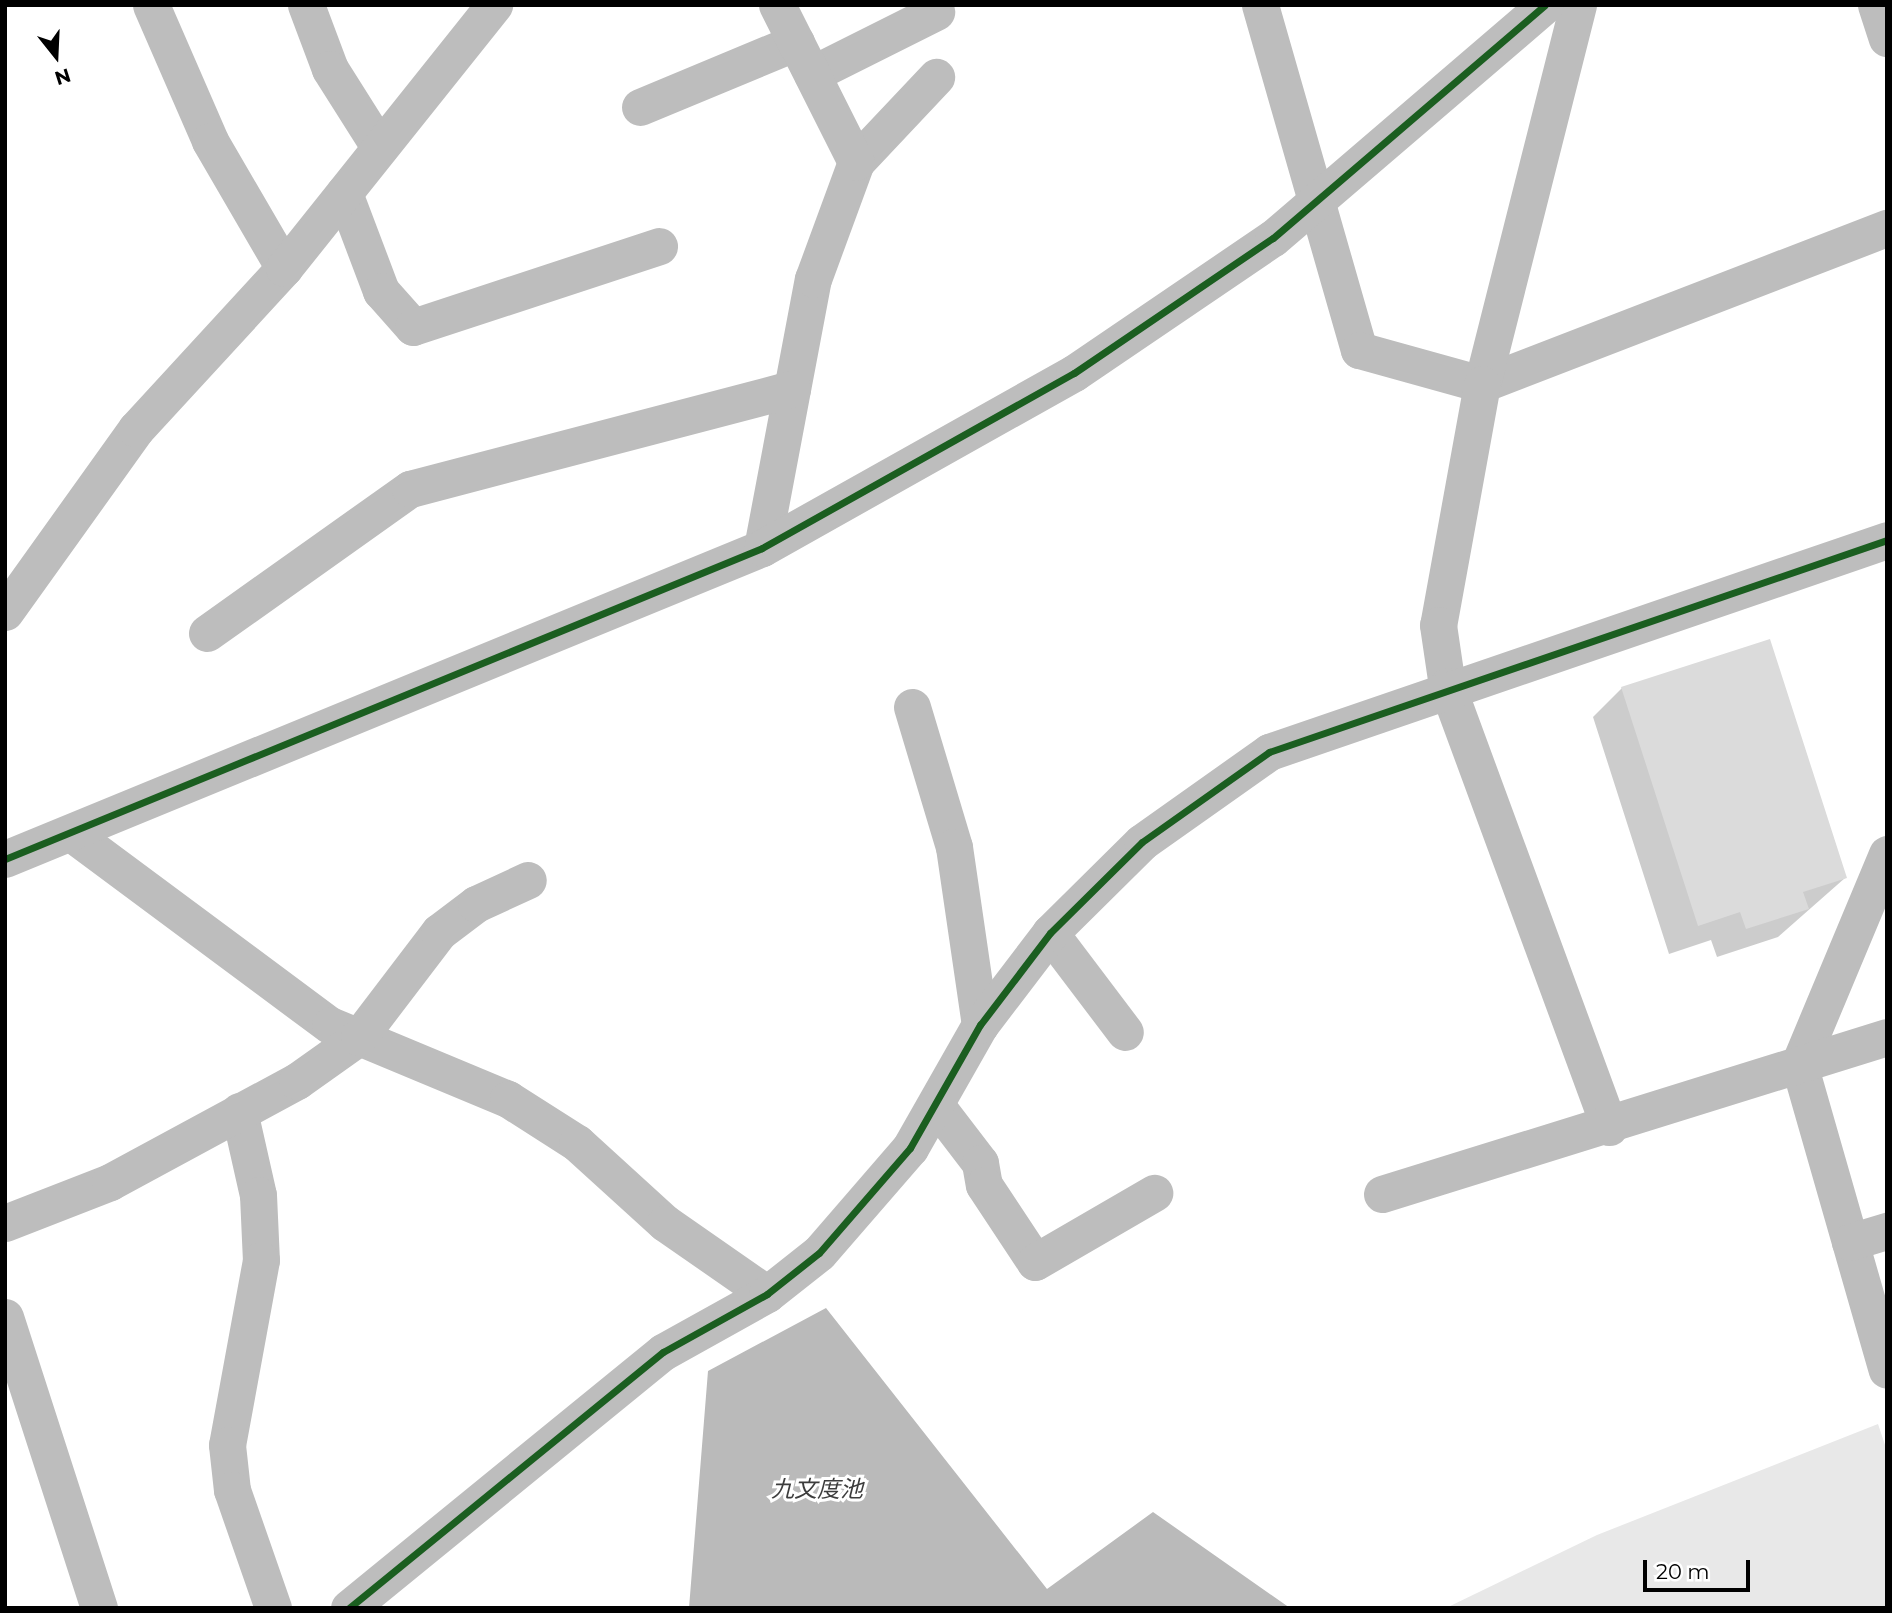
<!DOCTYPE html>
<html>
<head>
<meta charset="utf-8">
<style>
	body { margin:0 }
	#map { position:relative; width:1892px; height:1613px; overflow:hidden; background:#fff; font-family:Montserrat,"Noto Sans JP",sans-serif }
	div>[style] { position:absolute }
	.green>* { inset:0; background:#e8e8e8 }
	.water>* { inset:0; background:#bababa }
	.shadow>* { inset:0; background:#0003 }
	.building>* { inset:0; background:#dbdbdb }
	.minor>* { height:37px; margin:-18.5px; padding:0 18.5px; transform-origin:18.5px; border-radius:18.5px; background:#bdbdbd }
	.cycleway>* { height:7px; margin:-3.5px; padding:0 3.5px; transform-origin:3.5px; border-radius:3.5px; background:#1b5e20 }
	span { translate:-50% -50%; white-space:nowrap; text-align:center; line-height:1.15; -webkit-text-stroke:6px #fff; paint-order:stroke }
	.water-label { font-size:23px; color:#3d3d3d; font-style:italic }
	.frame { position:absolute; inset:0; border:7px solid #000; pointer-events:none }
	.north { position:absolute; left:21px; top:21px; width:70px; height:70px; -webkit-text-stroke:5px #fff; paint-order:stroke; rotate:162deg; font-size:19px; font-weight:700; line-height:28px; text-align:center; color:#000 }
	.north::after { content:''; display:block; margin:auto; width:24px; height:32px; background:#000; clip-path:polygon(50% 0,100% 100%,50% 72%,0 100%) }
	.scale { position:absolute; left:1643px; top:1560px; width:107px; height:32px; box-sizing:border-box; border:4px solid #000; border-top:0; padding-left:9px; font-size:21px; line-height:24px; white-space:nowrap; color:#000; -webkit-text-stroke:5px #fff; paint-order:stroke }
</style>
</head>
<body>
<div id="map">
	<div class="green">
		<i style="clip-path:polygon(1878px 1424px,1887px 1451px,1887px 1608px,1446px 1608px,1597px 1535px)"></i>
	</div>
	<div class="water">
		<i style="clip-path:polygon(826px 1308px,1047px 1589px,1153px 1512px,1290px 1608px,689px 1608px,708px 1371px)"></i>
	</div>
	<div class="shadow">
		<i style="clip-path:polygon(1622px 688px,1845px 878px,1778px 937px,1717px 957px,1711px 940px,1669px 954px,1593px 717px)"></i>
	</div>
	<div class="building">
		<i style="clip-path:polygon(1770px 639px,1847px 878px,1803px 892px,1809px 909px,1746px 929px,1740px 912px,1698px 926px,1621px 687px)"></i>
	</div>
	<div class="minor">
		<i style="left:151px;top:5px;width:148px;rotate:66.5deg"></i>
		<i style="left:210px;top:141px;width:147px;rotate:59.8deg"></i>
		<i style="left:306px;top:5px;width:68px;rotate:69.4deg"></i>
		<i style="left:330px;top:69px;width:93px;rotate:57.7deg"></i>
		<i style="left:1260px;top:5px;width:359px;rotate:74deg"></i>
		<i style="left:1359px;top:350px;width:128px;rotate:15.5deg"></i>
		<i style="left:1482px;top:384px;width:434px;rotate:-21.1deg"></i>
		<i style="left:1578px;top:5px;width:391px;rotate:104.2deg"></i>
		<i style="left:1482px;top:384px;width:245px;rotate:100.3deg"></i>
		<i style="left:1438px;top:625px;width:62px;rotate:81.6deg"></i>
		<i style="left:1447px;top:686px;width:470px;rotate:69.8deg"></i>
		<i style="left:1876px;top:5px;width:35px;rotate:72deg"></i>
		<i style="left:812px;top:74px;width:139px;rotate:-26.6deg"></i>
		<i style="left:640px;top:107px;width:169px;rotate:-22.6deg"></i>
		<i style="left:856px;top:162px;width:117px;rotate:-46.7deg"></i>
		<i style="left:344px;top:193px;width:105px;rotate:69.3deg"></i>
		<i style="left:381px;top:291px;width:48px;rotate:48.4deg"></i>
		<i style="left:413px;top:327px;width:259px;rotate:-18.2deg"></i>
		<i style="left:762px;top:548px;width:274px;rotate:-79.3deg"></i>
		<i style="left:813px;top:279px;width:125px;rotate:-69.8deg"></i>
		<i style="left:856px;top:162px;width:176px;rotate:-116.7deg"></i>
		<i style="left:5px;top:612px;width:225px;rotate:-54.4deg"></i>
		<i style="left:136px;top:429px;width:219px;rotate:-47.4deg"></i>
		<i style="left:284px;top:268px;width:337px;rotate:-51.4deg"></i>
		<i style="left:207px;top:633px;width:249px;rotate:-35.4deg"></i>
		<i style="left:410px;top:489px;width:395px;rotate:-14.7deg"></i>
		<i style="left:912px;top:707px;width:146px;rotate:73.3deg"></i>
		<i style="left:954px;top:847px;width:180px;rotate:81.7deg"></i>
		<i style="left:71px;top:833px;width:322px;rotate:36.6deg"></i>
		<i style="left:330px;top:1025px;width:193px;rotate:22.6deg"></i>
		<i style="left:508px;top:1099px;width:82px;rotate:32.5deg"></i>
		<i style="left:577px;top:1143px;width:119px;rotate:42.3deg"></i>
		<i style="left:665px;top:1223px;width:124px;rotate:34.8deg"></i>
		<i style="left:1887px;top:854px;width:228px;rotate:112.7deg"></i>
		<i style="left:1799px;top:1064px;width:318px;rotate:74deg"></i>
		<i style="left:5px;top:859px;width:818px;rotate:-22.33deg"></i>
		<i style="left:762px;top:548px;width:358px;rotate:-29.3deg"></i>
		<i style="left:1074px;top:373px;width:240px;rotate:-34.2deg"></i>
		<i style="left:1273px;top:238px;width:358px;rotate:-40.6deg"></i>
		<i style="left:1050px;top:933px;width:124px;rotate:52.9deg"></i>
		<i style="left:938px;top:1108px;width:69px;rotate:52.6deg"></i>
		<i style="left:980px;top:1163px;width:22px;rotate:80deg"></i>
		<i style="left:984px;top:1185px;width:92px;rotate:56.5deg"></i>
		<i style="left:1035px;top:1262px;width:138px;rotate:-30.1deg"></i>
		<i style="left:239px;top:1111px;width:86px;rotate:77.3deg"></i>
		<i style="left:258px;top:1195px;width:65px;rotate:87.4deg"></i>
		<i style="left:261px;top:1260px;width:188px;rotate:100.4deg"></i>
		<i style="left:227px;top:1445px;width:45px;rotate:83.7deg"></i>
		<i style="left:232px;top:1490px;width:125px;rotate:70.8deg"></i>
		<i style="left:1382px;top:1194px;width:529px;rotate:-17.27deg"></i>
		<i style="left:5px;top:1223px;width:113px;rotate:-21.3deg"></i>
		<i style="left:110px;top:1182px;width:213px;rotate:-28.4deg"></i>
		<i style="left:297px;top:1081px;width:76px;rotate:-35.4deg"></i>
		<i style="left:359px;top:1037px;width:132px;rotate:-52.7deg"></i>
		<i style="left:439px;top:932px;width:46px;rotate:-37.1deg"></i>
		<i style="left:476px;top:904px;width:57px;rotate:-24.8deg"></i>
		<i style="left:1850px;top:1242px;width:39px;rotate:-17deg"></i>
		<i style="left:5px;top:1317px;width:306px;rotate:72.1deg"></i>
		<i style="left:349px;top:1608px;width:405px;rotate:-39.2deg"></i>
		<i style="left:663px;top:1352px;width:119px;rotate:-29.1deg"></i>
		<i style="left:767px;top:1294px;width:66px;rotate:-38.3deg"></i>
		<i style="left:819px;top:1253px;width:139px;rotate:-49.1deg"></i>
		<i style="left:910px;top:1148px;width:142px;rotate:-60.4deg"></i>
		<i style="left:980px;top:1025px;width:116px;rotate:-52.7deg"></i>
		<i style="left:1050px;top:933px;width:129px;rotate:-44.7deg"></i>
		<i style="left:1142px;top:842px;width:156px;rotate:-35.3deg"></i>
		<i style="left:1269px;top:752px;width:653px;rotate:-18.93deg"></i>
	</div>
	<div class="cycleway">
		<i style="left:5px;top:859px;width:818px;rotate:-22.33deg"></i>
		<i style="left:762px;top:548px;width:358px;rotate:-29.3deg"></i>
		<i style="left:1074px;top:373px;width:240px;rotate:-34.2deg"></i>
		<i style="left:1273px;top:238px;width:358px;rotate:-40.6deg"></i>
		<i style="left:349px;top:1608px;width:405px;rotate:-39.2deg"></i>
		<i style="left:663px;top:1352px;width:119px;rotate:-29.1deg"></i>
		<i style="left:767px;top:1294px;width:66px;rotate:-38.3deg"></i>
		<i style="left:819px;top:1253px;width:139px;rotate:-49.1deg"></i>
		<i style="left:910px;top:1148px;width:142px;rotate:-60.4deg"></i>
		<i style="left:980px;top:1025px;width:116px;rotate:-52.7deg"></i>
		<i style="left:1050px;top:933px;width:129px;rotate:-44.7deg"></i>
		<i style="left:1142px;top:842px;width:156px;rotate:-35.3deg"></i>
		<i style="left:1269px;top:752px;width:653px;rotate:-18.93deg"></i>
	</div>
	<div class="water-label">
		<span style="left:817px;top:1489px">九文度池</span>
	</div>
	<div class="frame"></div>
	<div class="north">N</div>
	<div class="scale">20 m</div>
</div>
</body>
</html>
